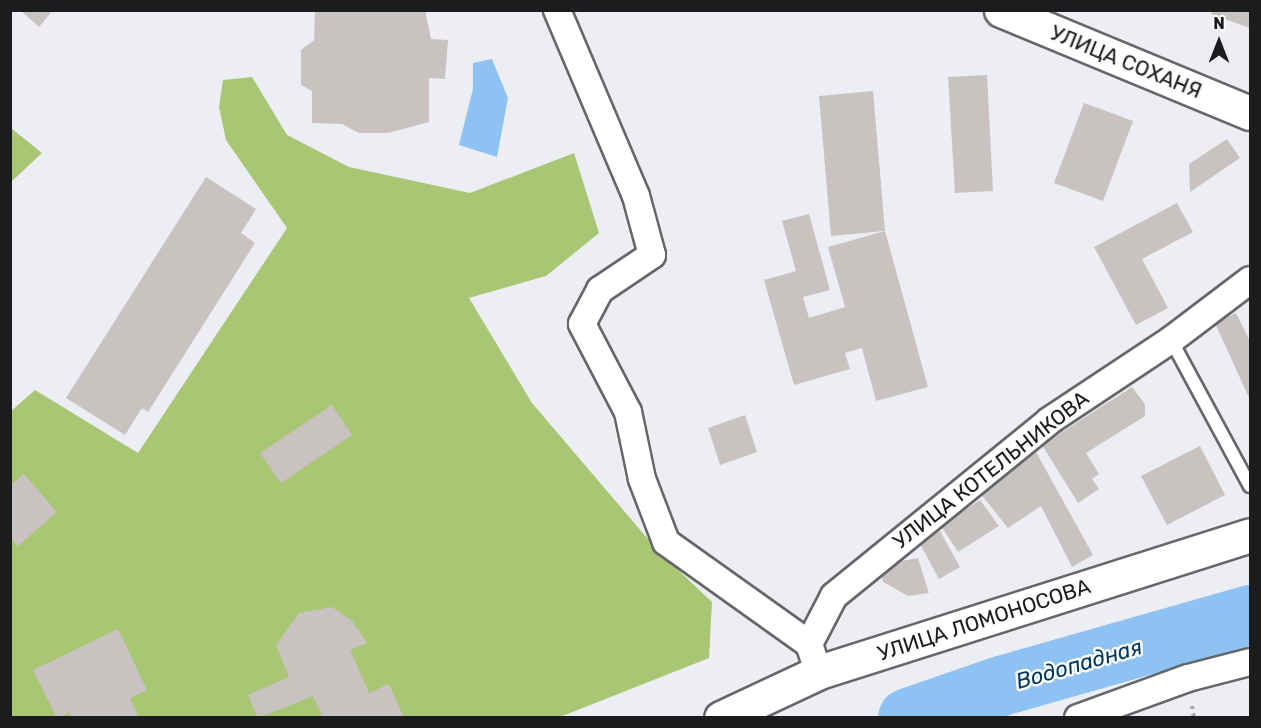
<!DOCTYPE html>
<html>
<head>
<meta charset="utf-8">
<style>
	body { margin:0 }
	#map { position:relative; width:1261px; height:728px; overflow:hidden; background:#eceef3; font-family:Rubik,sans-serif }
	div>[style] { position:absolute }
	.forest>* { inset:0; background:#a9c675 }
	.water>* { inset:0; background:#8dc2f2 }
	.river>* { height:60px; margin:-30px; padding:0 30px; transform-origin:30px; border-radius:30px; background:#8dc2f2 }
	.building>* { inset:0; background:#c8c3c1 }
	.path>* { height:4px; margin-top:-2px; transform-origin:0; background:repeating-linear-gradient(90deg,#a4a6a9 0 3px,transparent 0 7.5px) }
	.roads { filter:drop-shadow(2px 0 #65676b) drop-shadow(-2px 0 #65676b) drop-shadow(0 2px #65676b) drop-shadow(0 -2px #65676b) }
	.lane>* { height:12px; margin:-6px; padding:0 6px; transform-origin:6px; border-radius:6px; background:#fff }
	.street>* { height:26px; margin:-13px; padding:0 13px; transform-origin:13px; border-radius:13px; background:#fff }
	.secondary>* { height:33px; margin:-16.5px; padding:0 16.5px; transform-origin:16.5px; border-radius:16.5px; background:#fff }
	.primary>* { height:33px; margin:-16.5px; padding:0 16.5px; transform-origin:16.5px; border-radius:16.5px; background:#fff }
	span { translate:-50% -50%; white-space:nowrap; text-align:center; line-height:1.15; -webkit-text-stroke:5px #fafcfe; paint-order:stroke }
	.street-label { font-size:21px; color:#1b1c1d }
	.water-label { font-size:22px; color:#00365c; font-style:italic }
	.frame { position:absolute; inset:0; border:12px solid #1b1c1d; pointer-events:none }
	.north { position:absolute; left:1189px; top:12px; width:60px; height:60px; -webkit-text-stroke:4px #fafcfe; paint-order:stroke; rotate:0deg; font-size:16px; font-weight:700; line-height:24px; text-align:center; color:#1b1c1d }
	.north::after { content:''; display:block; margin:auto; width:21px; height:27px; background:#1b1c1d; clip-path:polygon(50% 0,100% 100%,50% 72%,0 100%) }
</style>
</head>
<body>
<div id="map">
	<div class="forest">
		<i style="clip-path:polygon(252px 77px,287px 135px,349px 167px,470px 193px,574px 153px,599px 233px,546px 276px,469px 298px,532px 403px,659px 552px,712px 602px,709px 658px,560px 717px,11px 717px,10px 412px,35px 390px,138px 453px,287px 228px,226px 140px,219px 107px,223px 80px)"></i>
		<i style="clip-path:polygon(11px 128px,42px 153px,11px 182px)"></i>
	</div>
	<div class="water">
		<i style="clip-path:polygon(492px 59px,508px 98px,497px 157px,459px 145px,473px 89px,473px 63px)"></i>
	</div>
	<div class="river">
		<i style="left:908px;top:718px;width:98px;rotate:-19deg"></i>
		<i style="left:1001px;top:686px;width:259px;rotate:-15.9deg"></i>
	</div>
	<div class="building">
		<i style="clip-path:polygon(20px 10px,53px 10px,39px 27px)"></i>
		<i style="clip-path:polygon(315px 10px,425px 10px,431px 39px,448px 40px,445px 79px,429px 78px,429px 122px,388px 133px,359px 133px,342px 124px,312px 123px,312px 91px,301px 85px,301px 50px,314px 40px)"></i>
		<i style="clip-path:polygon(1213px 10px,1250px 10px,1250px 28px,1211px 14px)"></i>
		<i style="clip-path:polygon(987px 75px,993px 191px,955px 193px,948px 77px)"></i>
		<i style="clip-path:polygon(873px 91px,885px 231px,831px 236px,819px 96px)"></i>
		<i style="clip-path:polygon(1084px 103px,1133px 121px,1103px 201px,1054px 183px)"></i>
		<i style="clip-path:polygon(1227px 139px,1240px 158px,1190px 192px,1189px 164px)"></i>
		<i style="clip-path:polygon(206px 177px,256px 209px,241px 233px,255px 243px,148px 412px,142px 408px,125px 435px,66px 398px)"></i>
		<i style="clip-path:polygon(1177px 203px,1193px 232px,1142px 259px,1168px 308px,1136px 325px,1094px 247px)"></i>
		<i style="clip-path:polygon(809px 214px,830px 290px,803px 297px,809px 318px,845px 307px,828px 247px,885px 231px,928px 387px,876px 401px,862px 348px,845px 353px,850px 369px,794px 385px,764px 280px,796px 271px,782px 221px)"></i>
		<i style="clip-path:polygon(1236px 313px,1250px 341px,1250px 400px,1215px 323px)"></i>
		<i style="clip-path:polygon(1132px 387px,1145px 404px,1145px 416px,1086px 453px,1099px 474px,1092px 479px,1099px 489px,1078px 503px,1042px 445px)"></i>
		<i style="clip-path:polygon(332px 405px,352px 435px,281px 483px,260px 453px)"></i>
		<i style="clip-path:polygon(745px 415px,757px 452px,720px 465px,708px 428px)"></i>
		<i style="clip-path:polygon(1200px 446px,1225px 495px,1167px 525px,1141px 476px)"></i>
		<i style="clip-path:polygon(1036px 452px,1093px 555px,1072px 567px,1041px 506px,1008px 528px,980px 493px)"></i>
		<i style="clip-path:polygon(24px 474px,57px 512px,18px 546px,10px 537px,10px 486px)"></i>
		<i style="clip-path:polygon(980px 500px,999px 526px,958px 552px,941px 526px)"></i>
		<i style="clip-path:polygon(940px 531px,960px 567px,939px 579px,919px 542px)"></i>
		<i style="clip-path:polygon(918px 558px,929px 593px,908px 596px,883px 582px,880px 565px)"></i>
		<i style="clip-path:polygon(332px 607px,352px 621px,367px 643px,350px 650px,369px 693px,389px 684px,404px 718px,323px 718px,313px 696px,258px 718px,248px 695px,289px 677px,276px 645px,299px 613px)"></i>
		<i style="clip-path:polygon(118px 629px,147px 690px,130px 698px,139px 718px,71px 718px,69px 713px,57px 718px,33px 670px)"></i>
	</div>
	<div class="path">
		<i style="left:1192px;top:706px;width:12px;rotate:81deg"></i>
	</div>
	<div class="roads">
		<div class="lane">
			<i style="left:1171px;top:340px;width:166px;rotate:61.6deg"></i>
		</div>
		<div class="street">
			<i style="left:557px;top:10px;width:202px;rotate:67deg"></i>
			<i style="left:636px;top:196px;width:61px;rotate:74.8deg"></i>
			<i style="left:652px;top:255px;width:63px;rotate:146.1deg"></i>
			<i style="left:600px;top:290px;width:38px;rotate:118deg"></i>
			<i style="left:582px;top:324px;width:99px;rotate:62.4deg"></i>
			<i style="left:628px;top:412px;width:68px;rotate:78.2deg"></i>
			<i style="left:642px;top:479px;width:67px;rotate:69.1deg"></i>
			<i style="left:666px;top:542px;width:176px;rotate:35.5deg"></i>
			<i style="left:814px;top:659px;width:16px;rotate:-108deg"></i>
			<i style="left:809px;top:644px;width:54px;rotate:-62.5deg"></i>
			<i style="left:834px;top:596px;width:277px;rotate:-39.1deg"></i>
			<i style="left:1049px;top:421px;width:146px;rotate:-33.6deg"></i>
			<i style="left:1171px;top:340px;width:99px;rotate:-37.2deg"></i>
			<i style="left:1078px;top:718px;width:117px;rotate:-20deg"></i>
			<i style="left:1188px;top:678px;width:64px;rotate:-14.5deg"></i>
		</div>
		<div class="secondary">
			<i style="left:1001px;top:10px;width:269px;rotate:22.5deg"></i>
		</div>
		<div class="primary">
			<i style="left:721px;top:718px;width:108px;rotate:-25.1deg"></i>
			<i style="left:819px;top:672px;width:452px;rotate:-17.6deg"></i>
		</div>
	</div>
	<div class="street-label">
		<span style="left:1126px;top:62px;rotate:22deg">УЛИЦА СОХАНЯ</span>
		<span style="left:991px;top:470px;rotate:-38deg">УЛИЦА КОТЕЛЬНИКОВА</span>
		<span style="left:984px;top:620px;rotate:-18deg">УЛИЦА ЛОМОНОСОВА</span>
	</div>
	<div class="water-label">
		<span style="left:1079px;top:664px;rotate:-16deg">Водопадная</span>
	</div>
	<div class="frame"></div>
	<div class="north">N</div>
</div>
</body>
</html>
